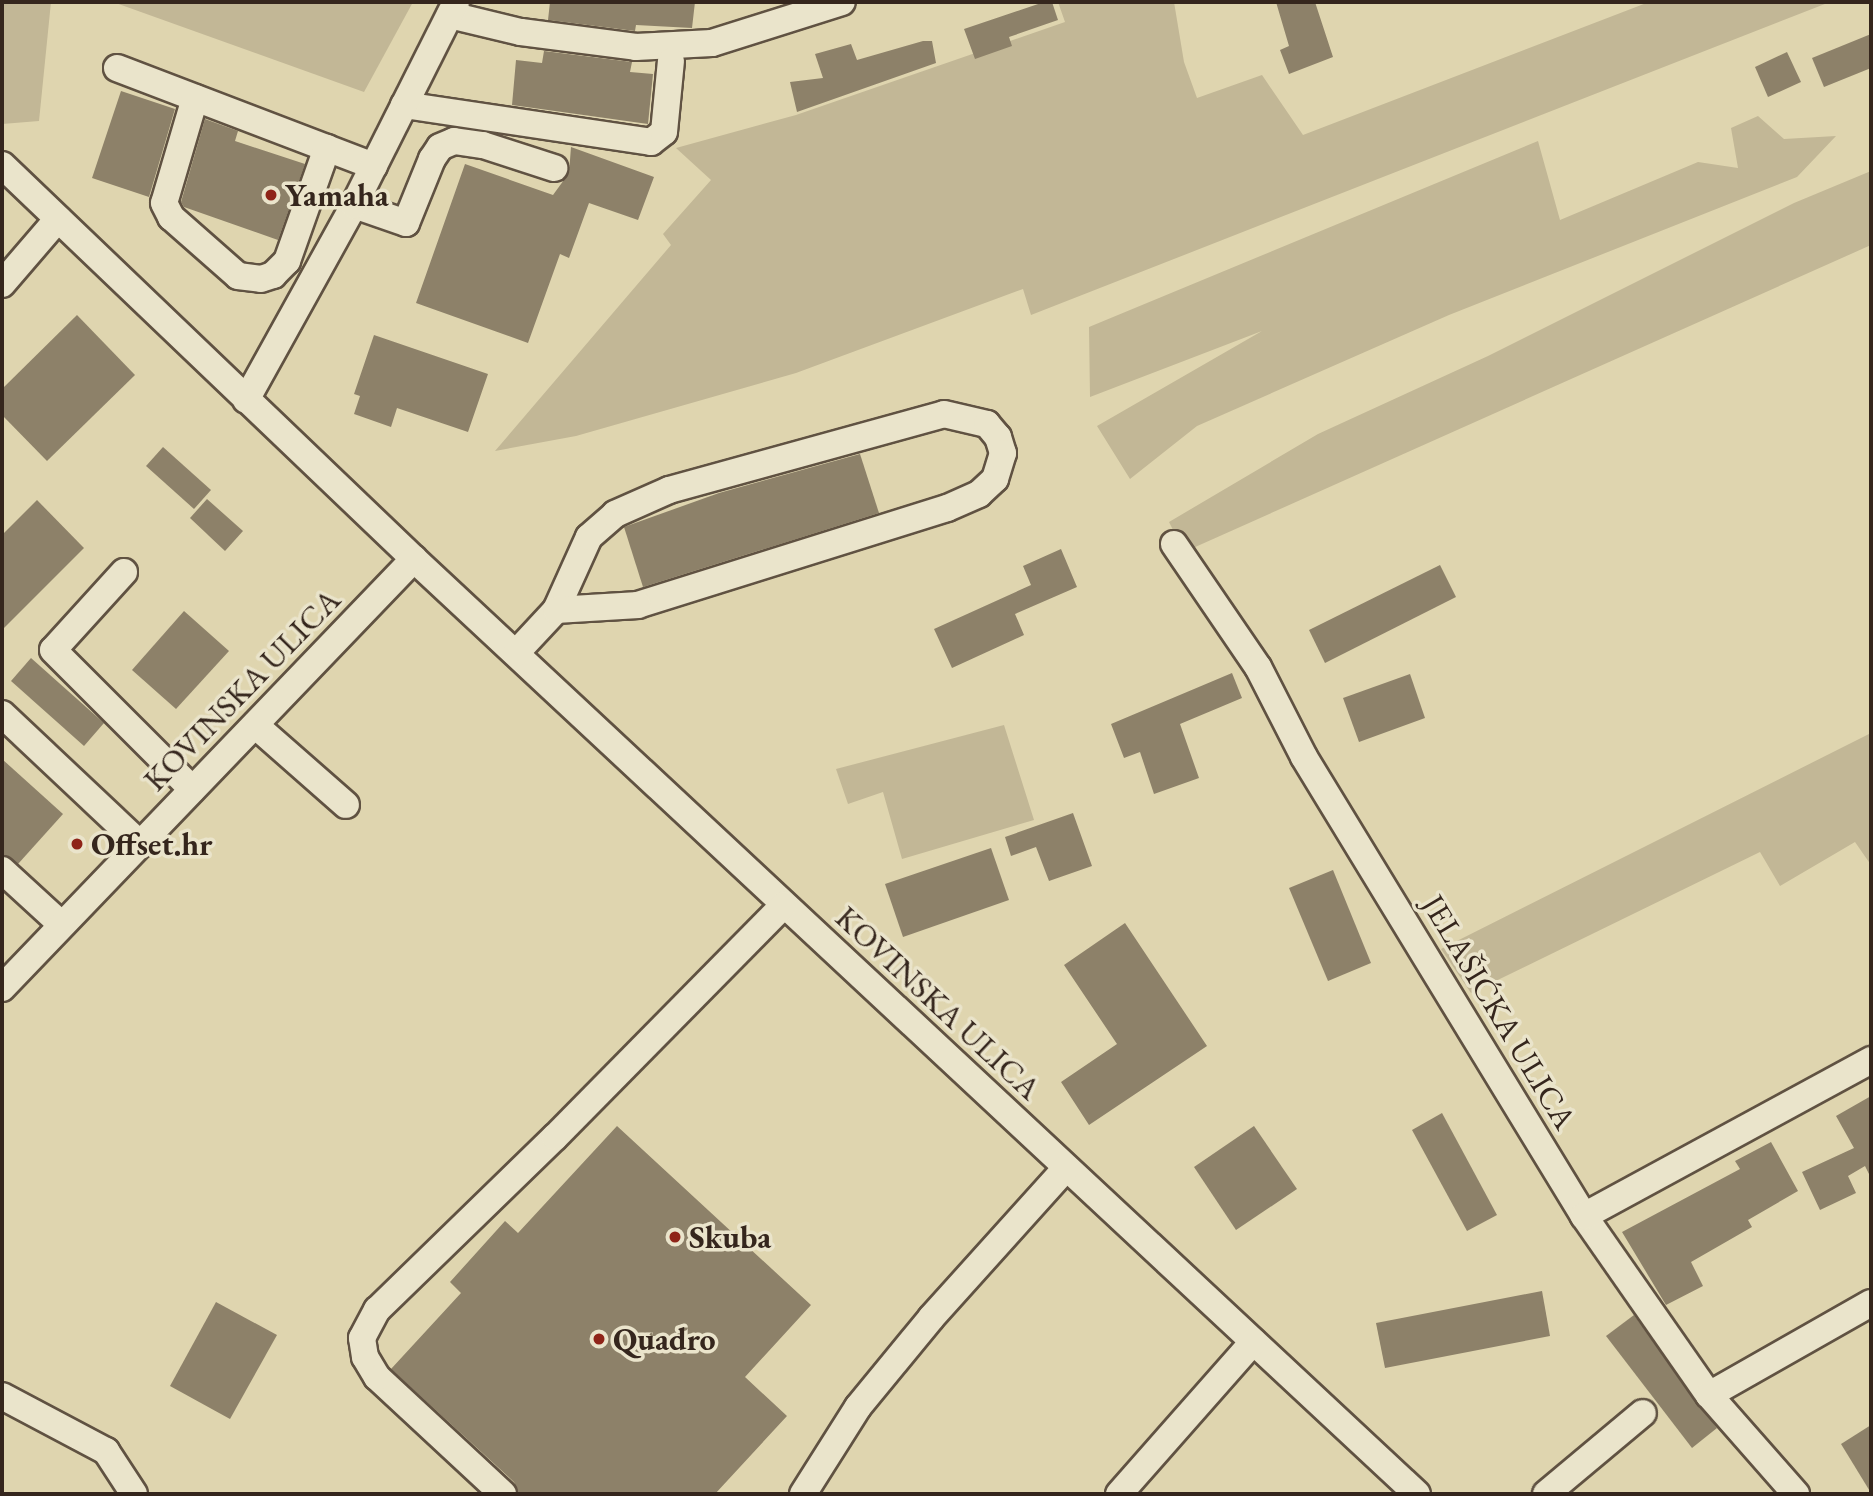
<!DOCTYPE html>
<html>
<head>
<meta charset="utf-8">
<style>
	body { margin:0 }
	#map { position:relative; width:1873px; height:1496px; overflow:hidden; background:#dfd5af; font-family:"EB Garamond",serif }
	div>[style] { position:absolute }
	.green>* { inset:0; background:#c2b796 }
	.building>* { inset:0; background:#8d8169 }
	.roads { filter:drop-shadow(2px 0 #605242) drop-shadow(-2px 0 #605242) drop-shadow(0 2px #605242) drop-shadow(0 -2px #605242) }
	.minor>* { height:26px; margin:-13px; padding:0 13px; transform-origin:13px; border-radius:13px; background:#eae4cb }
	.dots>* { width:19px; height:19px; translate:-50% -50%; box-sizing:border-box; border:4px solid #eae4cb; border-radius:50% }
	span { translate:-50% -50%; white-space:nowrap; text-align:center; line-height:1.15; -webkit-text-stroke:7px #eae4cb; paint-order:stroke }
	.poi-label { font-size:32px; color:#35261d; font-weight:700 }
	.left { translate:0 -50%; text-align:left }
	.street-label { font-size:32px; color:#35261d }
	.frame { position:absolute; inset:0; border:4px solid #35261d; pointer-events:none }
</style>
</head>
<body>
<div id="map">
	<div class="green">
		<i style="clip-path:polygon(2px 2px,51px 2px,39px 121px,2px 124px)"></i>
		<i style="clip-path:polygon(113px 2px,413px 2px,364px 92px)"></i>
		<i style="clip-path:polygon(1058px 2px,1174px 2px,1184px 62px,1197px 98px,1262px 75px,1303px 135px,1649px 2px,1830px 2px,1031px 315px,1023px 289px,796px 373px,576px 436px,495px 451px,671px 245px,663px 234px,711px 180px,676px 148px,796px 115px,1065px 22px)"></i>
		<i style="clip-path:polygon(1758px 116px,1784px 139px,1836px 136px,1797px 177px,1449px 315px,1197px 426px,1130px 479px,1097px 426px,1262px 331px,1090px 397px,1089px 327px,1538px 141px,1560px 220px,1698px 162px,1738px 168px,1731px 128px)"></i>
		<i style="clip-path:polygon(1871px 171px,1871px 245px,1184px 552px,1169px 522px,1318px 434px,1488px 356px,1794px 203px)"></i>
		<i style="clip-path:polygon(1004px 725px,1034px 820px,902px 859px,883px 792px,848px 804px,836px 769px)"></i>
		<i style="clip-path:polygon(1871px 733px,1871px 865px,1855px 842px,1780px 886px,1760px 852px,1471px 993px,1441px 949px)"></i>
	</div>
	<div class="building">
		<i style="clip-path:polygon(550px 2px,695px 2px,692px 28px,636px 25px,635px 31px,548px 20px)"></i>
		<i style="clip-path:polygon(1044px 2px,1052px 2px,1058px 20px,1009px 37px,1012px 46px,975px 59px,964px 29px)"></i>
		<i style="clip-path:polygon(1276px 2px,1315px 2px,1333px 57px,1289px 74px,1280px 50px,1289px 46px)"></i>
		<i style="clip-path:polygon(1871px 34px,1871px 68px,1824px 87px,1812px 58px)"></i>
		<i style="clip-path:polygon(923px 41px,932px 41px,936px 63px,797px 112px,790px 82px,823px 78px,815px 54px,851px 44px,857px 60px)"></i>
		<i style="clip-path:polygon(544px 51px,632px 62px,630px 72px,653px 74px,648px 124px,512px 105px,516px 60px,542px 63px)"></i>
		<i style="clip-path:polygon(1787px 52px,1801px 82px,1768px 97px,1755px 67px)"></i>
		<i style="clip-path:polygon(121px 91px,175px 109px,149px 197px,92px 178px)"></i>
		<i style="clip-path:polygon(205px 119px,238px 131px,235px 141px,305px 164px,278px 240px,184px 207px,181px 202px)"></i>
		<i style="clip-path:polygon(571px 147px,654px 177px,638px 220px,589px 203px,569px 258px,560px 254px,528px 343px,416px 303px,465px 164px,553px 195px,569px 173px)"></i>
		<i style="clip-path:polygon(77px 315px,135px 375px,47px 461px,2px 415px,2px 389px)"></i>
		<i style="clip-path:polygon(374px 335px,488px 374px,468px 432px,397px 408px,391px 427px,354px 414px,360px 396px,354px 394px)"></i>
		<i style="clip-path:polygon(163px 447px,211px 490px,194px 509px,146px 466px)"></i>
		<i style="clip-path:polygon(860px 454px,879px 513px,643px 587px,624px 527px,719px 493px)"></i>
		<i style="clip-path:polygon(207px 499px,243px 531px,225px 551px,190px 518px)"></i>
		<i style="clip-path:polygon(37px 500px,84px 548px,2px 630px,2px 535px)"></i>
		<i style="clip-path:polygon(1061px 549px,1077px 587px,1015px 614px,1024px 635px,952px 668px,934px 629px,1031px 585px,1023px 566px)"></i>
		<i style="clip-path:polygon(1440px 565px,1456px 597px,1325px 663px,1309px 630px)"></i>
		<i style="clip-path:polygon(184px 611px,229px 651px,176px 709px,132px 670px)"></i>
		<i style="clip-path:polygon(31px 658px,104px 723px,84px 746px,11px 681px)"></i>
		<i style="clip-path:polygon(1232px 673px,1242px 698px,1180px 724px,1199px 778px,1154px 794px,1140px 752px,1124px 758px,1111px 724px)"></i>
		<i style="clip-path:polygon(1410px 674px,1425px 718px,1359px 742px,1343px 698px)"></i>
		<i style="clip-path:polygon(2px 759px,63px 814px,18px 864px,2px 855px)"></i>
		<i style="clip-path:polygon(1073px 813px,1092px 866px,1049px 881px,1036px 847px,1011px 856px,1005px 837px)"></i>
		<i style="clip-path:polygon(991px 848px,1009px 900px,903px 937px,885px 884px)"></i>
		<i style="clip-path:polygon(1333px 870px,1371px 963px,1328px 981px,1289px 888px)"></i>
		<i style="clip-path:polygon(1125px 923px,1207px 1046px,1089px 1125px,1061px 1082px,1117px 1044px,1064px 965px)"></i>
		<i style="clip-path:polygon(1871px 1096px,1871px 1178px,1865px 1166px,1848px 1176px,1856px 1193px,1820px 1210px,1802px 1172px,1854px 1148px,1836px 1116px)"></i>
		<i style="clip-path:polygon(1442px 1113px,1497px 1215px,1467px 1231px,1412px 1130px)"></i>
		<i style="clip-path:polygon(617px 1126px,811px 1305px,745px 1377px,787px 1416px,715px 1494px,519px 1494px,514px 1482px,391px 1369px,461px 1293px,450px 1282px,505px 1221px,518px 1233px)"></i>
		<i style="clip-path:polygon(1254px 1126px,1297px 1189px,1236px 1230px,1194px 1167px)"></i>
		<i style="clip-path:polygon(1771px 1142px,1798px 1191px,1748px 1220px,1752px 1227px,1691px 1262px,1703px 1286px,1666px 1305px,1622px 1232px,1740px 1169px,1735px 1161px)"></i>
		<i style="clip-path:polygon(1542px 1291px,1550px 1336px,1385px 1368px,1376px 1323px)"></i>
		<i style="clip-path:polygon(216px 1302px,277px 1335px,230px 1419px,170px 1386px)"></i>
		<i style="clip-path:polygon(1634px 1315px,1717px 1428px,1692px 1448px,1606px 1336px)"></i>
		<i style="clip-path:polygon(1871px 1425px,1871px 1493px,1841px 1444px)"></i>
	</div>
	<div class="roads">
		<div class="minor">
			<i style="left:450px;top:15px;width:73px;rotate:13.5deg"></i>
			<i style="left:521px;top:32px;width:116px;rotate:7.4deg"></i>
			<i style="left:636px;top:47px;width:76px;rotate:-3deg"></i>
			<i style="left:712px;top:43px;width:136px;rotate:-17.5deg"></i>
			<i style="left:117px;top:68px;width:275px;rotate:20.9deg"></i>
			<i style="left:195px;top:98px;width:109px;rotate:106.4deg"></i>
			<i style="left:164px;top:203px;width:16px;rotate:63deg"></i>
			<i style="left:171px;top:217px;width:89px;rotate:41.4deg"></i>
			<i style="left:238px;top:276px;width:23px;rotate:7deg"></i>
			<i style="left:261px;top:279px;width:13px;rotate:-18deg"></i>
			<i style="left:273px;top:275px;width:20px;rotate:-45deg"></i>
			<i style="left:287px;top:261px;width:120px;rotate:-70.5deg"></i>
			<i style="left:404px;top:105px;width:250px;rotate:8.5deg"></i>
			<i style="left:651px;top:142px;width:16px;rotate:-38deg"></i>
			<i style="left:664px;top:132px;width:71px;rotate:-84.4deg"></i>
			<i style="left:2px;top:165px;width:570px;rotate:43.72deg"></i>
			<i style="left:414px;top:559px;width:1371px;rotate:42.99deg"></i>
			<i style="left:354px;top:205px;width:55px;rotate:19.1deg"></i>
			<i style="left:406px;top:223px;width:69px;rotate:-67.9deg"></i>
			<i style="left:432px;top:159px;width:14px;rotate:-56deg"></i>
			<i style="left:440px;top:147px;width:15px;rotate:-23deg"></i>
			<i style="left:454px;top:141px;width:29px;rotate:8deg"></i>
			<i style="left:483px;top:145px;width:75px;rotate:17.9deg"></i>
			<i style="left:2px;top:284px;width:86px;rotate:-49.3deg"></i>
			<i style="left:246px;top:400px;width:223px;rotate:-61deg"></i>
			<i style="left:354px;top:205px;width:227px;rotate:-63.3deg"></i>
			<i style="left:1174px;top:544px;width:149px;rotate:55.7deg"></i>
			<i style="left:1258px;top:667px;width:101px;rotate:62.9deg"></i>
			<i style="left:1304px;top:757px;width:538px;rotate:58.62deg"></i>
			<i style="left:1584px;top:1216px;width:218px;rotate:55.1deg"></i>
			<i style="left:1709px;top:1395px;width:132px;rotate:48.7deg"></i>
			<i style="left:124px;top:572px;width:105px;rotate:132.3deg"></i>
			<i style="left:53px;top:650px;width:197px;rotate:45deg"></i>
			<i style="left:516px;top:653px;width:59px;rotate:-47.1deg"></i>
			<i style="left:556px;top:610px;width:80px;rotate:-65.7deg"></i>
			<i style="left:589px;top:537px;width:35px;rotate:-41deg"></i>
			<i style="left:615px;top:514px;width:59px;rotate:-24deg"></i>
			<i style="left:669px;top:490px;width:285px;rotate:-15.4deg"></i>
			<i style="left:944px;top:414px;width:44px;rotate:13.1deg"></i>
			<i style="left:987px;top:424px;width:17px;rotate:50deg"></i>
			<i style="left:998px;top:437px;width:17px;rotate:73deg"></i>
			<i style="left:1003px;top:453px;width:27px;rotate:107deg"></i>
			<i style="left:995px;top:479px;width:22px;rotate:137deg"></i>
			<i style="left:979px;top:494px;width:35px;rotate:156deg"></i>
			<i style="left:947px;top:508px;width:324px;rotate:162.6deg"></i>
			<i style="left:638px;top:605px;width:82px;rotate:176.5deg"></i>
			<i style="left:2px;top:714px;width:190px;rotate:43.3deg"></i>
			<i style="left:255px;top:725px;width:121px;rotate:41.3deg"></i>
			<i style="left:2px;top:870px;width:81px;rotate:42.5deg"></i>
			<i style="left:2px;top:988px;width:595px;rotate:-46.16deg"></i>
			<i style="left:1584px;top:1216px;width:327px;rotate:-28.5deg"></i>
			<i style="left:1709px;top:1395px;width:186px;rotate:-29.6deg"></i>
			<i style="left:2px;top:1396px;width:118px;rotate:27.9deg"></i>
			<i style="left:106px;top:1451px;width:51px;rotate:56.9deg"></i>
			<i style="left:503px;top:1494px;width:172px;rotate:-137.1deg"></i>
			<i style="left:377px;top:1377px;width:23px;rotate:-121deg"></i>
			<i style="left:365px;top:1357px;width:19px;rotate:-99deg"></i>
			<i style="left:362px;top:1338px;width:32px;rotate:-62deg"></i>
			<i style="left:377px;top:1310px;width:248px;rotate:-44.2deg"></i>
			<i style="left:555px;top:1137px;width:326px;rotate:-45.4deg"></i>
			<i style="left:803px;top:1494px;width:103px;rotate:-57.7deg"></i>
			<i style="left:858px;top:1407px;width:115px;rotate:-50.6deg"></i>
			<i style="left:931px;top:1318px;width:202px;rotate:-48deg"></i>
			<i style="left:1119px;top:1494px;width:203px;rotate:-48.6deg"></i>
			<i style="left:1546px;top:1494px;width:126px;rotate:-39.9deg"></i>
		</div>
	</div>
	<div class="dots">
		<i style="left:271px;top:195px;background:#8f2418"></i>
		<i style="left:77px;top:844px;background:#8f2418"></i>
		<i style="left:675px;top:1237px;background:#8f2418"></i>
		<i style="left:599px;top:1339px;background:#8f2418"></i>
	</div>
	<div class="poi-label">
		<span class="left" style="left:285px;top:195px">Yamaha</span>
		<span class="left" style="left:91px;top:844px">Offset.hr</span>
		<span class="left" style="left:689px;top:1237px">Skuba</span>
		<span class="left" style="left:613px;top:1339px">Quadro</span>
	</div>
	<div class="street-label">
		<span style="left:242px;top:690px;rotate:-46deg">KOVINSKA ULICA</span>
		<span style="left:938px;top:1003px;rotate:43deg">KOVINSKA ULICA</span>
		<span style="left:1499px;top:1012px;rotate:59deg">JELAŠIĆKA ULICA</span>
	</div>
	<div class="frame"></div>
</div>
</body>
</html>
